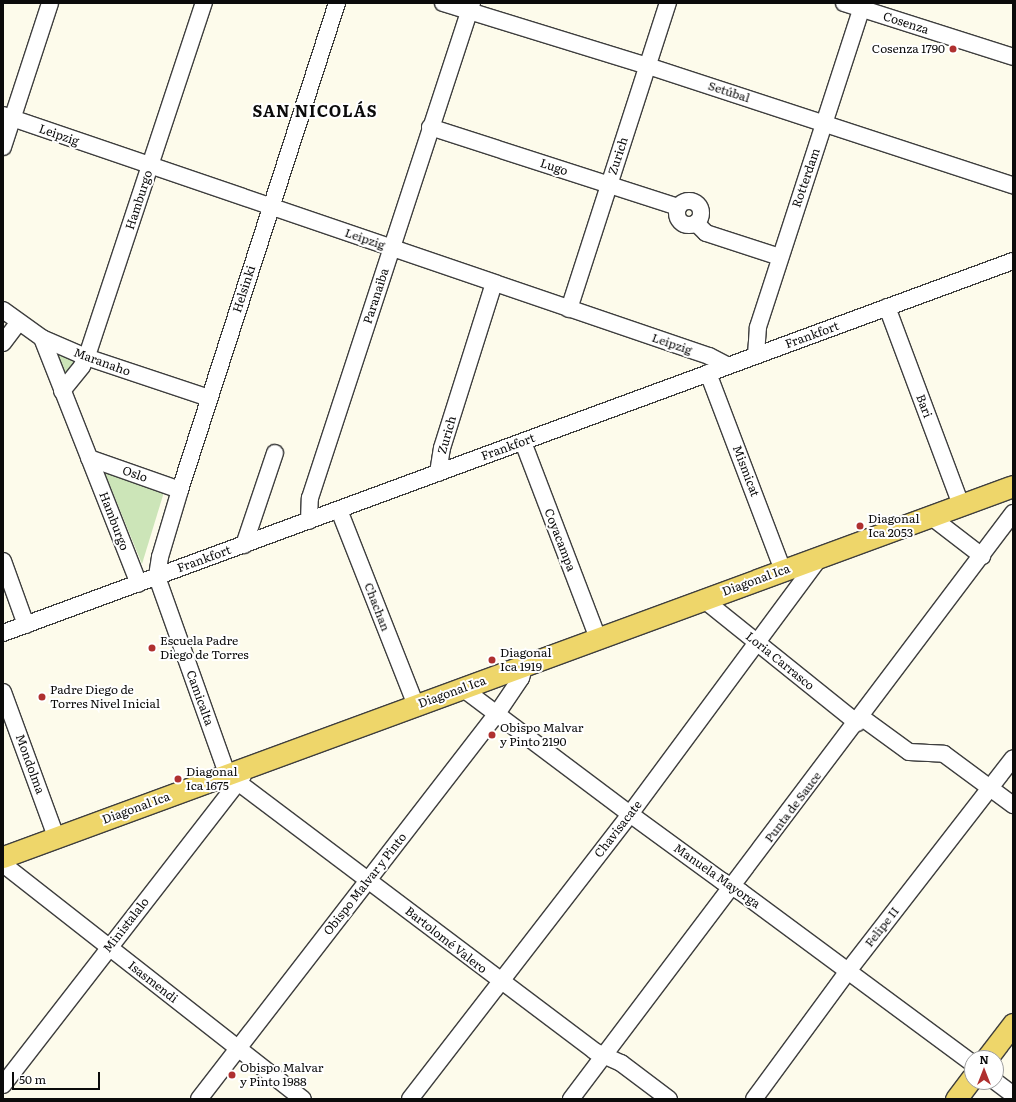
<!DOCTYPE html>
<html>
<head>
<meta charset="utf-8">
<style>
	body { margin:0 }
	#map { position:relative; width:1016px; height:1102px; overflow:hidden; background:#fdfbeb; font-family:Literata,serif }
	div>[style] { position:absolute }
	.green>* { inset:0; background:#cce5b8 }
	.roads { filter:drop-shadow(1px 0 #3e3e3e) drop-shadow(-1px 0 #3e3e3e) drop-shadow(0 1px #3e3e3e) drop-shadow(0 -1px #3e3e3e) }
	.minor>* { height:16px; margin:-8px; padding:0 8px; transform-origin:8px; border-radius:8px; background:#fff }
	.minor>.ring { margin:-8px; padding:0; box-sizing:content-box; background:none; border:16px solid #fff; border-radius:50% }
	.major>* { height:21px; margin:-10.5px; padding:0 10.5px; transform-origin:10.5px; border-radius:10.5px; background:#eed66a }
	.dots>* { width:11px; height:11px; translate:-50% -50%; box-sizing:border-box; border:2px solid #fff; border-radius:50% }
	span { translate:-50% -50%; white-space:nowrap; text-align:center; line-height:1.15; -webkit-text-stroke:4px #fff; paint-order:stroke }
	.street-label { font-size:12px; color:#0b0b0b }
	.poi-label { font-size:12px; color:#0b0b0b }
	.right { translate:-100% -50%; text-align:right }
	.left { translate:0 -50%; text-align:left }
	.district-label { font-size:16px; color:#0b0b0b; font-weight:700; letter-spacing:1px }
	.frame { position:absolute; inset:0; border:4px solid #0b0b0b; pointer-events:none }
	.north { position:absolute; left:964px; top:1050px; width:40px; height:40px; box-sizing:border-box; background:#fff; border:1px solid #9d9d9d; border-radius:50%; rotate:0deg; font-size:11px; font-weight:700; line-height:16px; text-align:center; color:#0b0b0b }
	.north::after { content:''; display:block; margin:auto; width:14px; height:18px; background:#af302f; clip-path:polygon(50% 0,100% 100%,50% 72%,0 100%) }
	.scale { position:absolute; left:12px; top:1072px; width:88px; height:18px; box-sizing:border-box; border:2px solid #0b0b0b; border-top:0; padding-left:5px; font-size:12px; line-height:14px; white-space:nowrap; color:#0b0b0b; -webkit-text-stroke:3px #fff; paint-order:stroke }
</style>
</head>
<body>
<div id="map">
	<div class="green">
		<i style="clip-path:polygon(52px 348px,79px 358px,64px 377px)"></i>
		<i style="clip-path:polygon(104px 471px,164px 492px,142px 564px)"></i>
	</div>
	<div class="roads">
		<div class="minor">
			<i style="left:337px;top:3px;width:512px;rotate:107.87deg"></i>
			<i style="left:180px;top:490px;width:70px;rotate:106.6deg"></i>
			<i style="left:160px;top:557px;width:20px;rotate:99deg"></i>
			<i style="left:157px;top:577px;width:209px;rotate:70.4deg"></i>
			<i style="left:227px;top:774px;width:460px;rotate:37deg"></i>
			<i style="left:594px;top:1051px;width:30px;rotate:24deg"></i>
			<i style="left:621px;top:1063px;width:60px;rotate:36.9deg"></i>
			<i style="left:443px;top:3px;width:214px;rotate:17.1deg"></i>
			<i style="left:648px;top:66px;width:384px;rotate:18.1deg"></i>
			<i style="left:844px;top:3px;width:177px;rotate:17.7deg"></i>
			<i style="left:3px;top:115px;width:746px;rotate:18.85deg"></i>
			<i style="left:709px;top:356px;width:20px;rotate:27deg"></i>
			<i style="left:430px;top:127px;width:261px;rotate:17.9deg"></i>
			<i style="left:3px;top:147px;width:151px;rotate:-71.9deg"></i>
			<i class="ring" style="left:677px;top:201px;width:8px;height:8px"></i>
			<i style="left:696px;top:223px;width:14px;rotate:45deg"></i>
			<i style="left:706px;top:233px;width:78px;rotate:18deg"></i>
			<i style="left:887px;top:307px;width:211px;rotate:69.5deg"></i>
			<i style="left:569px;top:309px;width:322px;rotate:-72.1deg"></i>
			<i style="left:3px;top:310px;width:48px;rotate:35.7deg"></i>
			<i style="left:42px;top:338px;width:48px;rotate:23.4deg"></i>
			<i style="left:86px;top:357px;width:130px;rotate:18.4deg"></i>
			<i style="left:42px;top:338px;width:264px;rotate:68.5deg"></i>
			<i style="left:3px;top:343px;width:26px;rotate:-53deg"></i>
			<i style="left:756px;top:355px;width:28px;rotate:-86deg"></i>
			<i style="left:758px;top:327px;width:341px;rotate:-72deg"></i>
			<i style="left:708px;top:373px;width:211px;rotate:69.2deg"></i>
			<i style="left:62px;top:391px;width:32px;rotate:-51deg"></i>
			<i style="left:82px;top:366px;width:14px;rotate:-65deg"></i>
			<i style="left:88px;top:353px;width:369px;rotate:-71.7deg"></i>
			<i style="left:523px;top:442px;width:210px;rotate:69.1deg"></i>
			<i style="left:89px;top:458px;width:96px;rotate:19.4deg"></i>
			<i style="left:438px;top:473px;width:25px;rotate:-81deg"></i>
			<i style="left:442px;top:448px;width:173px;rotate:-72.5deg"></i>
			<i style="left:339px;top:510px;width:210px;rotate:68.5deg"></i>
			<i style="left:930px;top:516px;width:66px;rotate:37.6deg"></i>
			<i style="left:309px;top:521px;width:23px;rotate:-88deg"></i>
			<i style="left:310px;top:498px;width:521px;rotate:-71.88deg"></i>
			<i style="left:244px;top:545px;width:97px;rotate:-71.4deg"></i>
			<i style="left:3px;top:561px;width:68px;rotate:70.2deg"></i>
			<i style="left:703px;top:599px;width:198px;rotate:38.8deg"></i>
			<i style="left:3px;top:633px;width:1076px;rotate:-20.22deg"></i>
			<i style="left:462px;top:688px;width:210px;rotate:36.9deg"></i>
			<i style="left:630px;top:814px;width:114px;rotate:36.1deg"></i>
			<i style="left:722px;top:881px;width:22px;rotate:30deg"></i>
			<i style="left:741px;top:892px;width:287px;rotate:36.5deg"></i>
			<i style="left:3px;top:692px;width:154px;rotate:69.9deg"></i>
			<i style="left:861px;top:717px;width:59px;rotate:36.1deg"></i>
			<i style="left:909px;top:752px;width:35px;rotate:3deg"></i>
			<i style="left:944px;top:754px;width:86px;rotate:36.5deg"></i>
			<i style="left:3px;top:864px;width:381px;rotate:38.1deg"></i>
			<i style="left:996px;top:1082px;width:21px;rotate:37deg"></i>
			<i style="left:3px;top:1085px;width:391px;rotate:-52.2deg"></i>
			<i style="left:199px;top:1099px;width:485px;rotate:-52.3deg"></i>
			<i style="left:496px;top:715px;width:45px;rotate:-56deg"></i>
			<i style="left:521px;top:678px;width:14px;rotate:-73deg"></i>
			<i style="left:410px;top:1099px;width:360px;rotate:-52.3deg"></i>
			<i style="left:630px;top:814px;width:321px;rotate:-53.5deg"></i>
			<i style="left:571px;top:1099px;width:734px;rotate:-52.97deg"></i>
			<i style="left:754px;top:1099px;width:159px;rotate:-53.7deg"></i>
			<i style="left:848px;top:971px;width:269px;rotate:-52.2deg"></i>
		</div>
		<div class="major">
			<i style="left:3px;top:857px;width:1076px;rotate:-20.17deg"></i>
			<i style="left:987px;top:1058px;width:43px;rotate:-52.6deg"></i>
			<i style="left:956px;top:1099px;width:26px;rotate:-53deg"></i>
		</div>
	</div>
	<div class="dots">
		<i style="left:953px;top:49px;background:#af302f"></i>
		<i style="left:860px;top:526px;background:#af302f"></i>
		<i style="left:152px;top:648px;background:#af302f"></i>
		<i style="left:492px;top:660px;background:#af302f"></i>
		<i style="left:42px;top:697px;background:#af302f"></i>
		<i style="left:492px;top:735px;background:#af302f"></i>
		<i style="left:178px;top:779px;background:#af302f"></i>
		<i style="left:232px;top:1075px;background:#af302f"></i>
	</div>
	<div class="street-label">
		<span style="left:906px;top:23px;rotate:18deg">Cosenza</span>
		<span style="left:729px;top:92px;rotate:18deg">Setúbal</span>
		<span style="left:59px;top:135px;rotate:19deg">Leipzig</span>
		<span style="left:618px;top:156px;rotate:-72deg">Zurich</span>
		<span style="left:554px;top:167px;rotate:18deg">Lugo</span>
		<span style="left:806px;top:178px;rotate:-71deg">Rotterdam</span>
		<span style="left:139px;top:200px;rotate:-72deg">Hamburgo</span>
		<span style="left:365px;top:239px;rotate:19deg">Leipzig</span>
		<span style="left:244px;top:289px;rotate:-72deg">Helsinki</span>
		<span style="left:376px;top:296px;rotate:-72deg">Paranaiba</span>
		<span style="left:812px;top:335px;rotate:-20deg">Frankfort</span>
		<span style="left:672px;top:344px;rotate:19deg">Leipzig</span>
		<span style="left:102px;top:362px;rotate:20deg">Maranaho</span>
		<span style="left:924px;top:406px;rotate:69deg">Bari</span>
		<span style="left:447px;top:435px;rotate:-74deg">Zurich</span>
		<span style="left:508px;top:447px;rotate:-20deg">Frankfort</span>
		<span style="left:746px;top:471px;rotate:69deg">Mismicat</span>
		<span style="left:135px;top:474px;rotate:19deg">Oslo</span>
		<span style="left:114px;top:521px;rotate:69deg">Hamburgo</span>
		<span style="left:560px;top:540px;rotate:69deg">Coyacampa</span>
		<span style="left:204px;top:559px;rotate:-20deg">Frankfort</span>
		<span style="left:756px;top:580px;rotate:-20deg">Diagonal Ica</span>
		<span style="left:377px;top:607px;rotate:69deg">Chachan</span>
		<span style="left:780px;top:661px;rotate:39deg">Loria Carrasco</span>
		<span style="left:452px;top:692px;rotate:-20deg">Diagonal Ica</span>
		<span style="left:200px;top:698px;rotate:70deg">Camicalta</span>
		<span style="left:30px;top:764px;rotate:70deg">Mondolma</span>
		<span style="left:793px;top:807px;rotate:-53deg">Punta de Sauce</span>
		<span style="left:136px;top:808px;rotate:-20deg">Diagonal Ica</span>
		<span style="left:618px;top:829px;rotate:-52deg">Chavisacate</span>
		<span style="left:717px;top:876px;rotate:35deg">Manuela Mayorga</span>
		<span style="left:365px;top:884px;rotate:-52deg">Obispo Malvar y Pinto</span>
		<span style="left:126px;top:925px;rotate:-52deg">Ministalalo</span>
		<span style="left:882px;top:927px;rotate:-52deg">Felipe II</span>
		<span style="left:446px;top:940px;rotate:38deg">Bartolomé Valero</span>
		<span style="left:153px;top:982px;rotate:38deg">Isasmendi</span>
	</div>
	<div class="poi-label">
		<span class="right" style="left:945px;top:49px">Cosenza 1790</span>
		<span class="left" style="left:868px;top:526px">Diagonal<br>Ica 2053</span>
		<span class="left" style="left:160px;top:648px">Escuela Padre<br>Diego de Torres</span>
		<span class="left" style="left:500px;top:660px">Diagonal<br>Ica 1919</span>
		<span class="left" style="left:50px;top:697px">Padre Diego de<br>Torres Nivel Inicial</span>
		<span class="left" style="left:500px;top:735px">Obispo Malvar<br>y Pinto 2190</span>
		<span class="left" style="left:186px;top:779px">Diagonal<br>Ica 1675</span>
		<span class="left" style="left:240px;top:1075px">Obispo Malvar<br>y Pinto 1988</span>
	</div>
	<div class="district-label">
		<span style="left:315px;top:110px">SAN NICOLÁS</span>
	</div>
	<div class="frame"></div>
	<div class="north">N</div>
	<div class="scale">50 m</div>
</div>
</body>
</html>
